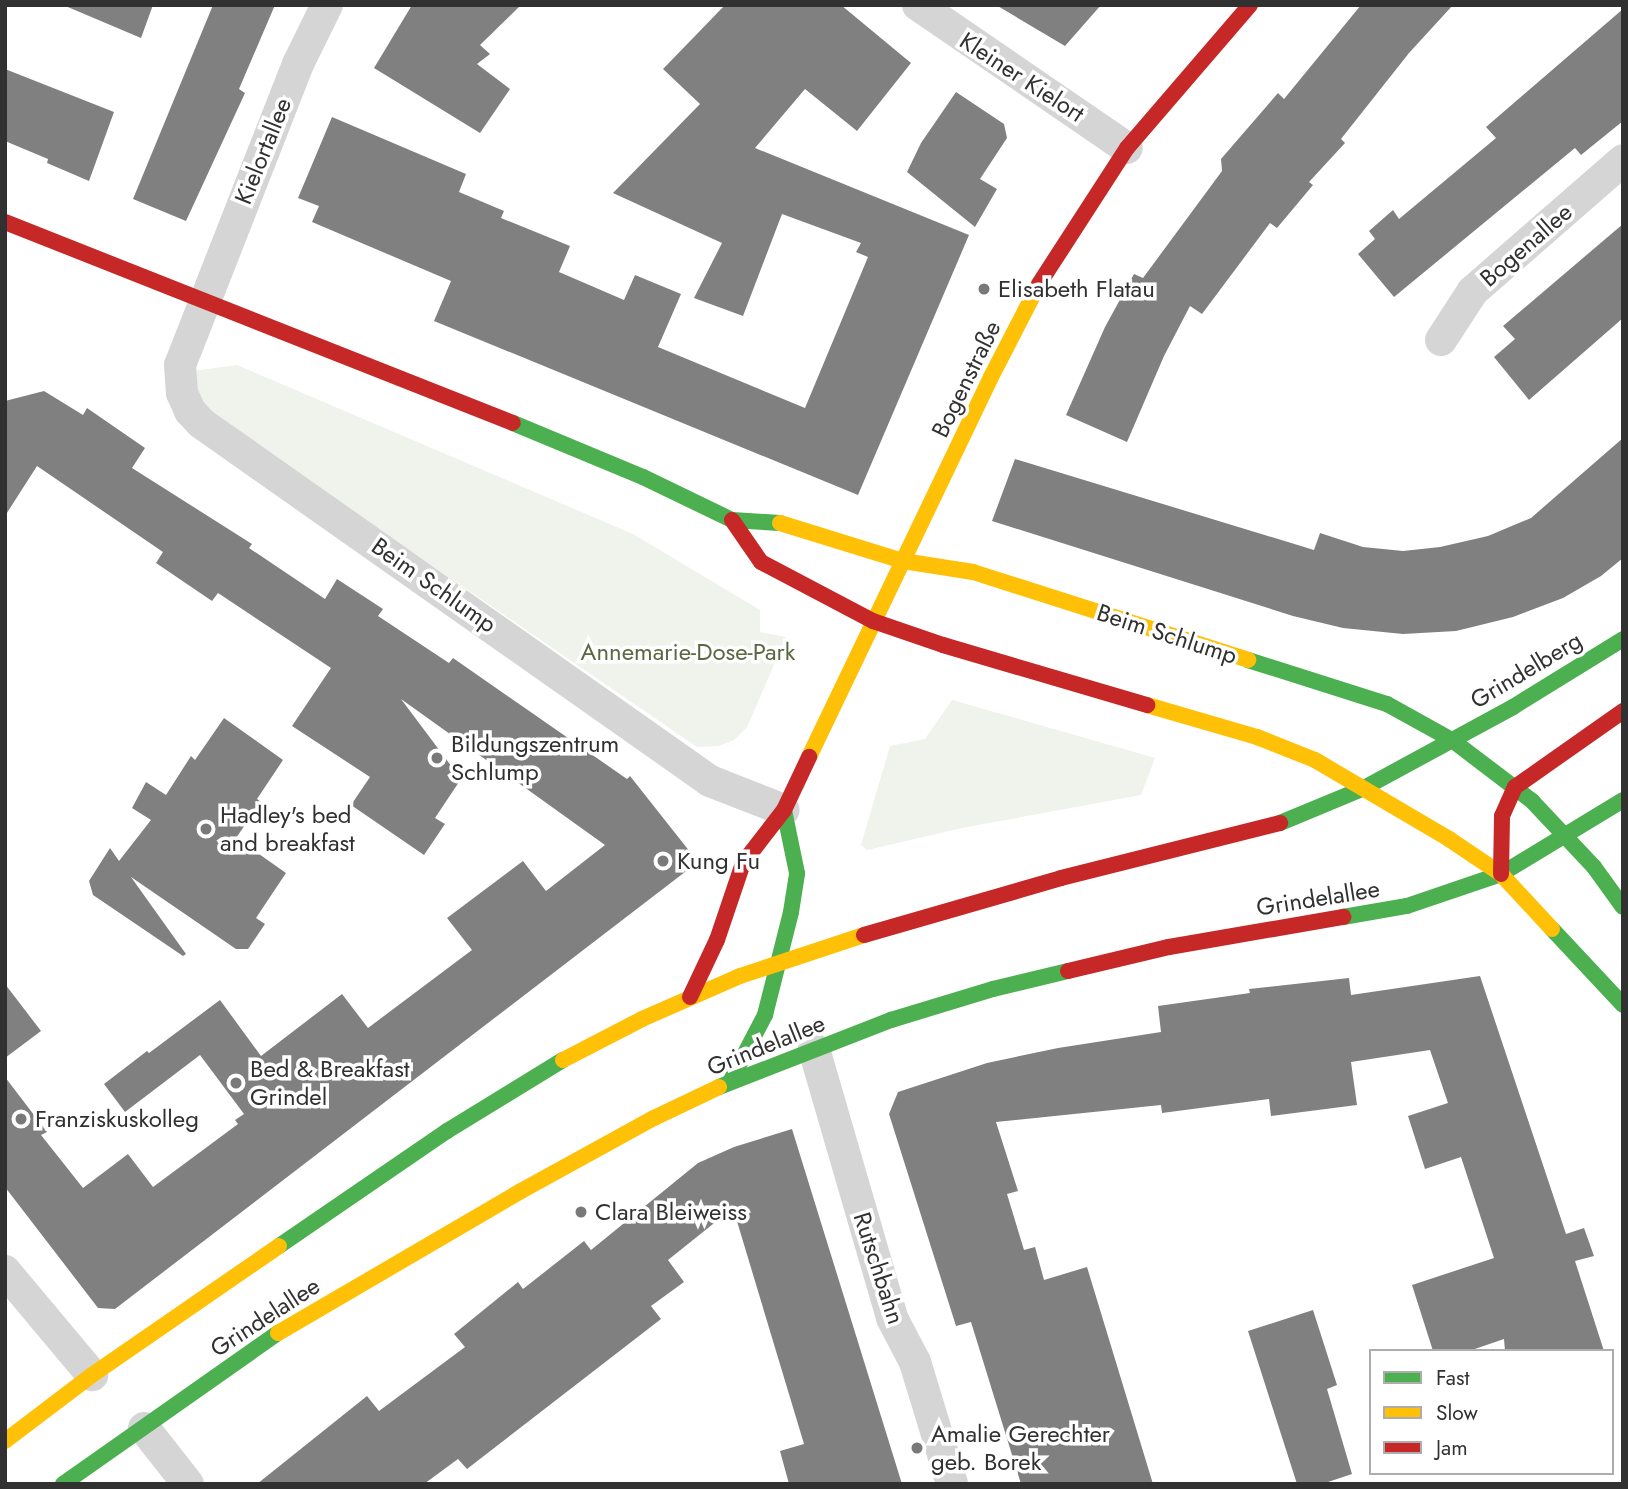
<!DOCTYPE html>
<html>
<head>
<meta charset="utf-8">
<style>
	body { margin:0 }
	#map { position:relative; width:1628px; height:1489px; overflow:hidden; background:#fff; font-family:Jost,sans-serif }
	div>[style] { position:absolute }
	.green>* { inset:0; background:#f0f2ec }
	.building>* { inset:0; background:#808080 }
	.street>* { height:32px; margin:-16px; padding:0 16px; transform-origin:16px; border-radius:16px; background:#d5d5d5 }
	.fast>* { height:16px; margin:-8px; padding:0 8px; transform-origin:8px; border-radius:8px; background:#4caf50 }
	.slow>* { height:16px; margin:-8px; padding:0 8px; transform-origin:8px; border-radius:8px; background:#ffc107 }
	.jam>* { height:16px; margin:-8px; padding:0 8px; transform-origin:8px; border-radius:8px; background:#c62828 }
	.dots>* { width:19px; height:19px; translate:-50% -50%; box-sizing:border-box; border:4px solid #fff; border-radius:50% }
	span { translate:-50% -50%; white-space:nowrap; text-align:center; line-height:1.15; -webkit-text-stroke:7px #fff; paint-order:stroke }
	.street-label { font-size:24px; color:#313131 }
	.poi-label { font-size:24px; color:#313131 }
	.left { translate:0 -50%; text-align:left }
	.park-label { font-size:24px; color:#5b6843 }
	.frame { position:absolute; inset:0; border:7px solid #313131; pointer-events:none }
	.legend { position:absolute; left:1369px; top:1349px; width:245px; height:126px; box-sizing:border-box; background:#fff; border:2px solid #adadad; margin:0; padding:9px 12px; list-style:none; font-size:21px; color:#313131 }
	.legend li { display:flex; align-items:center; gap:14px; height:35px }
	.legend b { width:35px; border:2px solid #adadad }
</style>
</head>
<body>
<div id="map">
	<div class="green">
		<i style="clip-path:polygon(237px 365px,633px 534px,760px 610px,760px 632px,786px 637px,747px 727px,734px 740px,719px 746px,697px 747px,202px 408px,193px 371px)"></i>
		<i style="clip-path:polygon(952px 700px,1155px 758px,1141px 795px,962px 828px,867px 850px,861px 845px,890px 746px,925px 739px)"></i>
	</div>
	<div class="building">
		<i style="clip-path:polygon(63px 5px,153px 5px,141px 38px)"></i>
		<i style="clip-path:polygon(213px 5px,275px 5px,239px 89px,245px 93px,186px 221px,133px 199px)"></i>
		<i style="clip-path:polygon(412px 5px,521px 5px,480px 45px,490px 54px,477px 64px,510px 89px,480px 133px,374px 68px)"></i>
		<i style="clip-path:polygon(725px 5px,841px 5px,911px 63px,857px 131px,805px 89px,755px 148px,969px 235px,858px 495px,434px 321px,451px 281px,312px 222px,319px 206px,298px 198px,332px 117px,466px 174px,459px 192px,504px 211px,501px 218px,570px 246px,559px 272px,624px 300px,635px 275px,681px 294px,658px 347px,805px 408px,868px 257px,856px 252px,861px 243px,782px 214px,743px 316px,694px 298px,722px 243px,613px 193px,700px 104px,663px 69px)"></i>
		<i style="clip-path:polygon(996px 5px,1101px 5px,1065px 46px)"></i>
		<i style="clip-path:polygon(1361px 5px,1453px 5px,1409px 53px,1341px 139px,1345px 143px,1309px 182px,1313px 185px,1277px 228px,1270px 223px,1202px 314px,1190px 306px,1164px 356px,1127px 442px,1066px 415px,1105px 327px,1134px 274px,1143px 278px,1222px 171px,1221px 159px,1278px 93px,1284px 99px)"></i>
		<i style="clip-path:polygon(1623px 9px,1623px 121px,1581px 155px,1575px 148px,1394px 297px,1358px 254px,1375px 239px,1369px 231px,1393px 210px,1399px 219px,1496px 138px,1486px 127px)"></i>
		<i style="clip-path:polygon(5px 69px,114px 112px,89px 181px,47px 163px,48px 159px,5px 141px)"></i>
		<i style="clip-path:polygon(956px 92px,1004px 124px,1007px 138px,980px 179px,997px 189px,975px 227px,907px 172px,921px 143px)"></i>
		<i style="clip-path:polygon(1623px 224px,1623px 318px,1529px 400px,1494px 357px,1515px 339px,1503px 326px)"></i>
		<i style="clip-path:polygon(44px 391px,83px 415px,87px 408px,145px 448px,132px 468px,252px 544px,249px 548px,325px 599px,337px 579px,383px 609px,378px 616px,449px 663px,453px 658px,627px 779px,630px 776px,698px 862px,115px 1309px,98px 1308px,5px 1187px,5px 1077px,47px 1132px,41px 1135px,83px 1188px,128px 1154px,153px 1187px,238px 1124px,235px 1120px,244px 1114px,200px 1055px,125px 1112px,104px 1084px,147px 1051px,149px 1053px,220px 1000px,261px 1056px,342px 994px,368px 1028px,472px 950px,447px 918px,523px 861px,546px 891px,605px 845px,401px 699px,461px 779px,435px 818px,445px 824px,424px 855px,351px 805px,370px 777px,292px 726px,331px 668px,218px 593px,212px 601px,156px 563px,163px 552px,37px 466px,5px 516px,5px 401px)"></i>
		<i style="clip-path:polygon(1623px 438px,1623px 558px,1601px 576px,1563px 598px,1513px 617px,1456px 631px,1403px 634px,1343px 628px,1293px 616px,992px 521px,1015px 459px,1314px 550px,1320px 533px,1363px 547px,1403px 551px,1440px 547px,1488px 536px,1531px 518px)"></i>
		<i style="clip-path:polygon(224px 718px,283px 760px,257px 799px,261px 802px,236px 838px,286px 873px,256px 918px,265px 924px,248px 949px,236px 949px,131px 877px,186px 954px,183px 956px,93px 895px,89px 881px,110px 848px,119px 861px,151px 820px,132px 808px,146px 782px,166px 795px,191px 756px,195px 760px)"></i>
		<i style="clip-path:polygon(1480px 976px,1566px 1234px,1584px 1228px,1594px 1256px,1575px 1261px,1604px 1351px,1505px 1351px,1504px 1339px,1469px 1351px,1433px 1351px,1412px 1285px,1494px 1258px,1461px 1157px,1425px 1169px,1408px 1116px,1448px 1103px,1430px 1050px,1351px 1062px,1357px 1105px,1271px 1116px,1269px 1099px,1162px 1113px,1161px 1105px,996px 1122px,1018px 1191px,1007px 1194px,1024px 1250px,1035px 1247px,1044px 1280px,1087px 1267px,1153px 1484px,1021px 1484px,971px 1322px,956px 1326px,889px 1114px,898px 1092px,987px 1063px,1058px 1048px,1161px 1032px,1158px 1006px,1250px 993px,1249px 989px,1349px 978px,1351px 995px)"></i>
		<i style="clip-path:polygon(5px 984px,41px 1031px,5px 1058px)"></i>
		<i style="clip-path:polygon(792px 1129px,902px 1484px,789px 1484px,780px 1451px,804px 1444px,733px 1208px,668px 1260px,684px 1282px,651px 1306px,661px 1319px,467px 1469px,458px 1459px,424px 1484px,257px 1484px,367px 1396px,379px 1411px,465px 1347px,454px 1334px,518px 1282px,523px 1289px,584px 1241px,591px 1250px,698px 1163px,734px 1147px)"></i>
		<i style="clip-path:polygon(1313px 1310px,1337px 1385px,1327px 1389px,1352px 1474px,1322px 1484px,1297px 1484px,1248px 1331px)"></i>
	</div>
	<div class="street">
		<i style="left:327px;top:5px;width:66px;rotate:116.2deg"></i>
		<i style="left:298px;top:64px;width:323px;rotate:111.4deg"></i>
		<i style="left:180px;top:365px;width:28px;rotate:86deg"></i>
		<i style="left:182px;top:393px;width:20px;rotate:66deg"></i>
		<i style="left:190px;top:411px;width:16px;rotate:47deg"></i>
		<i style="left:201px;top:423px;width:622px;rotate:35.12deg"></i>
		<i style="left:710px;top:781px;width:79px;rotate:21.4deg"></i>
		<i style="left:918px;top:5px;width:253px;rotate:34.4deg"></i>
		<i style="left:1441px;top:340px;width:59px;rotate:-56.9deg"></i>
		<i style="left:1473px;top:291px;width:199px;rotate:-41.1deg"></i>
		<i style="left:814px;top:1049px;width:280px;rotate:73.8deg"></i>
		<i style="left:892px;top:1318px;width:50px;rotate:62.4deg"></i>
		<i style="left:915px;top:1362px;width:127px;rotate:73.1deg"></i>
		<i style="left:5px;top:1271px;width:136px;rotate:50.1deg"></i>
		<i style="left:144px;top:1428px;width:71px;rotate:51.8deg"></i>
	</div>
	<div class="fast">
		<i style="left:513px;top:423px;width:141px;rotate:22.6deg"></i>
		<i style="left:643px;top:477px;width:99px;rotate:25.8deg"></i>
		<i style="left:732px;top:520px;width:48px;rotate:3.6deg"></i>
		<i style="left:1248px;top:660px;width:146px;rotate:17.6deg"></i>
		<i style="left:1387px;top:704px;width:74px;rotate:29deg"></i>
		<i style="left:1452px;top:740px;width:101px;rotate:37.3deg"></i>
		<i style="left:1532px;top:801px;width:91px;rotate:46.8deg"></i>
		<i style="left:1594px;top:867px;width:49px;rotate:54.1deg"></i>
		<i style="left:1280px;top:823px;width:91px;rotate:-22.6deg"></i>
		<i style="left:1364px;top:788px;width:170px;rotate:-28.5deg"></i>
		<i style="left:1513px;top:707px;width:129px;rotate:-31.7deg"></i>
		<i style="left:1343px;top:917px;width:65px;rotate:-9.8deg"></i>
		<i style="left:1407px;top:906px;width:99px;rotate:-18.8deg"></i>
		<i style="left:1501px;top:874px;width:143px;rotate:-31.2deg"></i>
		<i style="left:1552px;top:929px;width:104px;rotate:46.9deg"></i>
		<i style="left:730px;top:1082px;width:76px;rotate:-62.4deg"></i>
		<i style="left:765px;top:1015px;width:106px;rotate:-75.8deg"></i>
		<i style="left:791px;top:912px;width:39px;rotate:-81deg"></i>
		<i style="left:797px;top:873px;width:64px;rotate:-101.7deg"></i>
		<i style="left:719px;top:1087px;width:185px;rotate:-21.3deg"></i>
		<i style="left:891px;top:1020px;width:107px;rotate:-16.9deg"></i>
		<i style="left:993px;top:989px;width:77px;rotate:-13.5deg"></i>
		<i style="left:279px;top:1246px;width:204px;rotate:-34.4deg"></i>
		<i style="left:447px;top:1131px;width:136px;rotate:-31.5deg"></i>
		<i style="left:63px;top:1484px;width:263px;rotate:-35.1deg"></i>
	</div>
	<div class="slow">
		<i style="left:780px;top:523px;width:129px;rotate:17.2deg"></i>
		<i style="left:903px;top:561px;width:71px;rotate:8.9deg"></i>
		<i style="left:973px;top:572px;width:289px;rotate:17.7deg"></i>
		<i style="left:1147px;top:705px;width:115px;rotate:16.2deg"></i>
		<i style="left:1257px;top:737px;width:62px;rotate:21.6deg"></i>
		<i style="left:1315px;top:760px;width:156px;rotate:30.5deg"></i>
		<i style="left:1449px;top:839px;width:63px;rotate:33.9deg"></i>
		<i style="left:1501px;top:874px;width:75px;rotate:47.2deg"></i>
		<i style="left:809px;top:757px;width:421px;rotate:-64.4deg"></i>
		<i style="left:991px;top:377px;width:105px;rotate:-62.7deg"></i>
		<i style="left:563px;top:1060px;width:89px;rotate:-27.4deg"></i>
		<i style="left:642px;top:1019px;width:107px;rotate:-23.7deg"></i>
		<i style="left:740px;top:976px;width:131px;rotate:-18.3deg"></i>
		<i style="left:278px;top:1333px;width:281px;rotate:-30.3deg"></i>
		<i style="left:521px;top:1191px;width:152px;rotate:-28.8deg"></i>
		<i style="left:654px;top:1118px;width:72px;rotate:-25.5deg"></i>
		<i style="left:5px;top:1441px;width:109px;rotate:-37.2deg"></i>
		<i style="left:92px;top:1375px;width:227px;rotate:-34.6deg"></i>
	</div>
	<div class="jam">
		<i style="left:5px;top:222px;width:546px;rotate:21.59deg"></i>
		<i style="left:1039px;top:284px;width:162px;rotate:-57.1deg"></i>
		<i style="left:1127px;top:148px;width:189px;rotate:-49.3deg"></i>
		<i style="left:732px;top:520px;width:51px;rotate:55.4deg"></i>
		<i style="left:761px;top:562px;width:127px;rotate:27.8deg"></i>
		<i style="left:873px;top:621px;width:74px;rotate:18.9deg"></i>
		<i style="left:943px;top:645px;width:213px;rotate:16.4deg"></i>
		<i style="left:1501px;top:874px;width:58px;rotate:-89deg"></i>
		<i style="left:1502px;top:816px;width:32px;rotate:-66deg"></i>
		<i style="left:1515px;top:787px;width:132px;rotate:-35.1deg"></i>
		<i style="left:864px;top:935px;width:205px;rotate:-16.1deg"></i>
		<i style="left:1061px;top:878px;width:226px;rotate:-14.1deg"></i>
		<i style="left:1068px;top:971px;width:104px;rotate:-13.4deg"></i>
		<i style="left:1169px;top:947px;width:177px;rotate:-9.8deg"></i>
		<i style="left:690px;top:997px;width:63px;rotate:-64.7deg"></i>
		<i style="left:717px;top:940px;width:81px;rotate:-71.3deg"></i>
		<i style="left:743px;top:863px;width:67px;rotate:-52.3deg"></i>
		<i style="left:784px;top:810px;width:59px;rotate:-64.7deg"></i>
	</div>
	<div class="dots">
		<i style="left:984px;top:289px;background:#797979"></i>
		<i style="left:437px;top:758px;background:#797979"></i>
		<i style="left:206px;top:829px;background:#797979"></i>
		<i style="left:663px;top:861px;background:#797979"></i>
		<i style="left:236px;top:1083px;background:#797979"></i>
		<i style="left:21px;top:1119px;background:#797979"></i>
		<i style="left:581px;top:1212px;background:#797979"></i>
		<i style="left:917px;top:1448px;background:#797979"></i>
	</div>
	<div class="street-label">
		<span style="left:1022px;top:77px;rotate:33deg">Kleiner Kielort</span>
		<span style="left:263px;top:151px;rotate:-68deg">Kielortallee</span>
		<span style="left:1526px;top:245px;rotate:-41deg">Bogenallee</span>
		<span style="left:966px;top:379px;rotate:-64deg">Bogenstraße</span>
		<span style="left:434px;top:585px;rotate:35deg">Beim Schlump</span>
		<span style="left:1167px;top:634px;rotate:18deg">Beim Schlump</span>
		<span style="left:1526px;top:670px;rotate:-31deg">Grindelberg</span>
		<span style="left:1318px;top:898px;rotate:-9deg">Grindelallee</span>
		<span style="left:766px;top:1045px;rotate:-22deg">Grindelallee</span>
		<span style="left:879px;top:1268px;rotate:72deg">Rutschbahn</span>
		<span style="left:265px;top:1317px;rotate:-33deg">Grindelallee</span>
	</div>
	<div class="poi-label">
		<span class="left" style="left:998px;top:289px">Elisabeth Flatau</span>
		<span class="left" style="left:451px;top:758px">Bildungszentrum<br>Schlump</span>
		<span class="left" style="left:220px;top:829px">Hadley's bed<br>and breakfast</span>
		<span class="left" style="left:677px;top:861px">Kung Fu</span>
		<span class="left" style="left:250px;top:1083px">Bed &amp; Breakfast<br>Grindel</span>
		<span class="left" style="left:35px;top:1119px">Franziskuskolleg</span>
		<span class="left" style="left:595px;top:1212px">Clara Bleiweiss</span>
		<span class="left" style="left:931px;top:1448px">Amalie Gerechter<br>geb. Borek</span>
	</div>
	<div class="park-label">
		<span style="left:688px;top:652px">Annemarie-Dose-Park</span>
	</div>
	<div class="frame"></div>
	<ul class="legend">
	<li><b style="height:9px;background:#4caf50"></b>Fast</li>
	<li><b style="height:9px;background:#ffc107"></b>Slow</li>
	<li><b style="height:9px;background:#c62828"></b>Jam</li>
	</ul>
</div>
</body>
</html>
